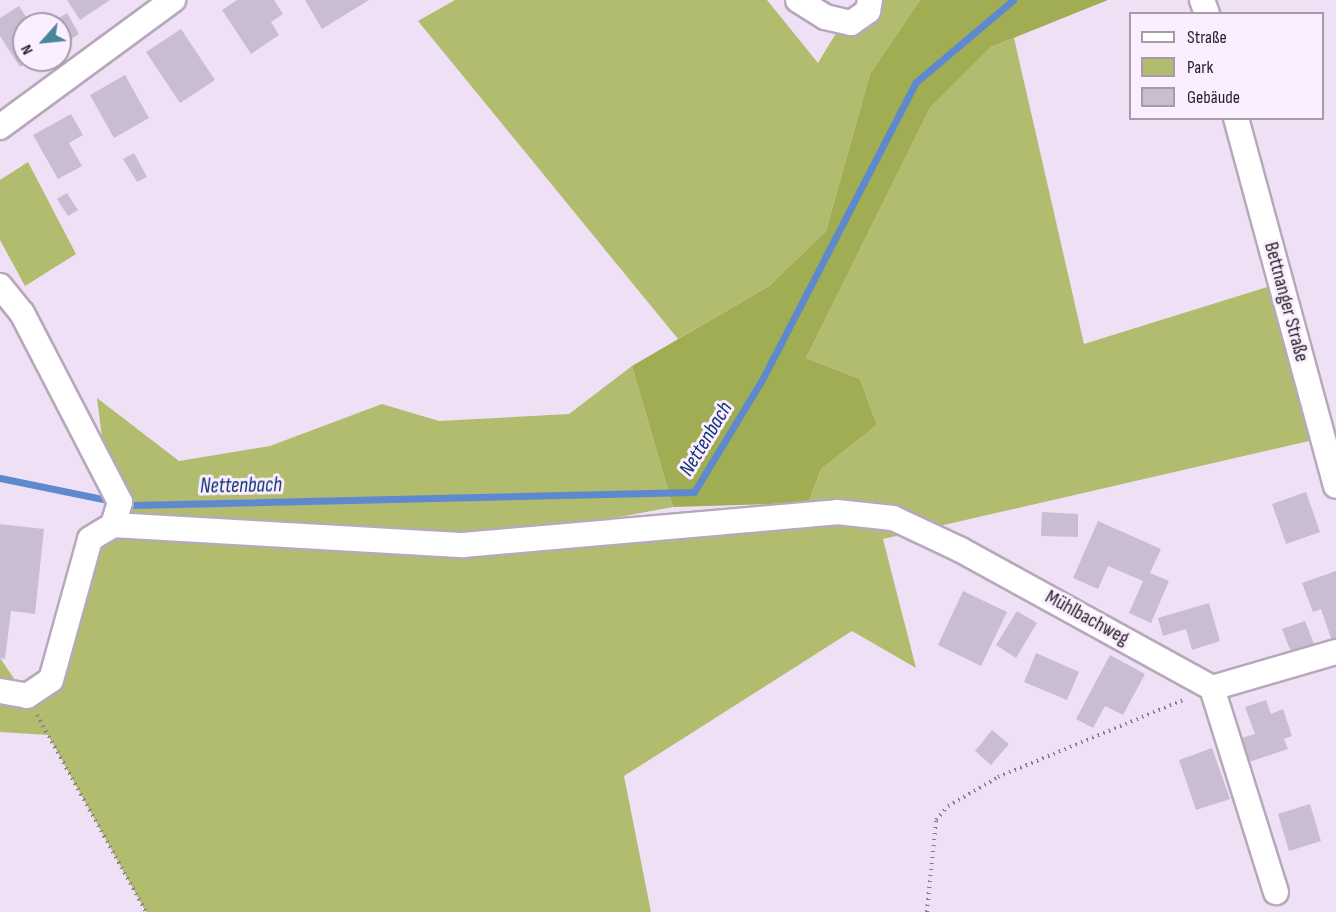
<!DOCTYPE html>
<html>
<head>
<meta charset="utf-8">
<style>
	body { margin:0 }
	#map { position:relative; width:1336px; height:912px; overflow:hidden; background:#f0e0f5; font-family:"Sofia Sans Condensed",sans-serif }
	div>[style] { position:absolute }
	.green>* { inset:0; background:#b1bc6e }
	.forest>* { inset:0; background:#a1ad52 }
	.stream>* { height:7px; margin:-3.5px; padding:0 3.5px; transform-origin:3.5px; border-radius:3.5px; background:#5e89cf }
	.building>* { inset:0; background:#cabcd1 }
	.path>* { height:4px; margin-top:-2px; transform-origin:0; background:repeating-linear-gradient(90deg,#877c8a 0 1.5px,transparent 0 6px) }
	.roads { filter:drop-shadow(2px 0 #b7a8bc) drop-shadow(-2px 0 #b7a8bc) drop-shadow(0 2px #b7a8bc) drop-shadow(0 -2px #b7a8bc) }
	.minor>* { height:24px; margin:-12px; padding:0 12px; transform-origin:12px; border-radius:12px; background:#fff }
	span { translate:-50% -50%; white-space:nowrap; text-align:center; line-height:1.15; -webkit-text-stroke:6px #fbeeff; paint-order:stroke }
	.street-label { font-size:20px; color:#251f27 }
	.water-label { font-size:21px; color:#0d3675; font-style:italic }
	.legend { position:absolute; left:1129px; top:12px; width:195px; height:108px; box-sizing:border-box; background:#fbeeff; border:2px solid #a59ba9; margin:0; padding:8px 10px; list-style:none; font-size:18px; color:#251f27 }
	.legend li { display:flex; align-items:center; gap:12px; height:30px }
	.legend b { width:30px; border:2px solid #a59ba9 }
	.north { position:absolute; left:12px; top:12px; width:60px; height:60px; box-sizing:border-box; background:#fbeeff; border:2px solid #a59ba9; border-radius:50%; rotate:243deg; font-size:16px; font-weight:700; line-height:24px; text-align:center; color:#251f27 }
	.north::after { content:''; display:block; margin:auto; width:21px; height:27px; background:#47879b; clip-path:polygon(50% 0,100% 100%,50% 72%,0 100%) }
</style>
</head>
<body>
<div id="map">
	<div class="green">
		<i style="clip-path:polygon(455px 0,767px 0,818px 63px,856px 0,920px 0,870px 74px,826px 231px,769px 286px,678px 339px,418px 21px)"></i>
		<i style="clip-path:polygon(1014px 38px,1084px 344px,1280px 283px,1322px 438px,883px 539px,916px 668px,852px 631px,624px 776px,651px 912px,146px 912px,48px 735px,0 732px,0 658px,26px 696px,51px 680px,90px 539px,113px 525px,97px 398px,179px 461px,270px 446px,382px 404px,439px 421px,569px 414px,632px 366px,673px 507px,473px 544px,808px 503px,821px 469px,877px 425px,860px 379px,806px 358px,930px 108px,991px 47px)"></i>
		<i style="clip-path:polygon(28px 162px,76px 254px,25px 286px,0 240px,0 180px)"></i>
	</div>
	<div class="forest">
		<i style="clip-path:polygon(920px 0,1108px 0,991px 47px,930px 108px,806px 358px,860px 379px,877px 425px,821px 469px,808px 503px,673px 507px,632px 366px,769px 286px,826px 231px,870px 74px)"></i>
	</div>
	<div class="stream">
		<i style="left:0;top:478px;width:109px;rotate:11.6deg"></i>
		<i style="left:131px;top:505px;width:563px;rotate:-1.32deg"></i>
		<i style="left:694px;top:492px;width:133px;rotate:-58.8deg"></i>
		<i style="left:763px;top:378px;width:333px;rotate:-62.7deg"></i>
		<i style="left:916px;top:82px;width:127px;rotate:-40.2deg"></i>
	</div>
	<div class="building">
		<i style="clip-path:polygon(67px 0,110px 0,80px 20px)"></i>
		<i style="clip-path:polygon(237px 0,274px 0,283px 14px,271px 22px,279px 35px,251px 54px,222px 10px)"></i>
		<i style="clip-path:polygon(305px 0,369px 0,322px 29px)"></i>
		<i style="clip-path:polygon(19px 6px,31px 24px,24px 24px,24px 60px,31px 60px,20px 67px,0 36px,0 18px)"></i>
		<i style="clip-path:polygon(67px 13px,79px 34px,68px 41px,55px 20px)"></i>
		<i style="clip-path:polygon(181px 29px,215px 80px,180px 103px,146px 52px)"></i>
		<i style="clip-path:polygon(125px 75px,149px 118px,114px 138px,90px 95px)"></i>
		<i style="clip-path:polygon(71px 114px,83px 135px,69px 143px,82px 166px,58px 179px,33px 135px)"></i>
		<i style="clip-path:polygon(134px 153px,147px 177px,137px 182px,123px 159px)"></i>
		<i style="clip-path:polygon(67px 193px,78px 210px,68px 216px,57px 199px)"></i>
		<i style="clip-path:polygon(1306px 492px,1320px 532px,1286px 544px,1272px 504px)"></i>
		<i style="clip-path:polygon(1042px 512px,1078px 514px,1078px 537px,1041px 536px)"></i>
		<i style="clip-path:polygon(1098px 521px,1161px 549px,1150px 573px,1169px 581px,1151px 623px,1129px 613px,1143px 581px,1108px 566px,1098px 589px,1073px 578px)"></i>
		<i style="clip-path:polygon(0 524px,44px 529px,35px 614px,11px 611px,5px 659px,0 658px)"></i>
		<i style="clip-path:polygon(1336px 571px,1336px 643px,1333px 644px,1321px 609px,1313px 612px,1302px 583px)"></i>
		<i style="clip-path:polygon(963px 591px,1007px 612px,981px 666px,938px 645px)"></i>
		<i style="clip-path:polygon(1209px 603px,1220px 641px,1192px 650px,1186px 629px,1163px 636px,1158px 618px)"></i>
		<i style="clip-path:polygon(1017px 611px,1037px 623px,1016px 658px,996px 645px)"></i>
		<i style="clip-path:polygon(1305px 621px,1314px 644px,1291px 652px,1282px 629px)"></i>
		<i style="clip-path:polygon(1036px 653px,1079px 672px,1067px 700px,1024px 682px)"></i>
		<i style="clip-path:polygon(1110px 655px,1145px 674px,1123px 715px,1105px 706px,1093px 728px,1076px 719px)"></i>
		<i style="clip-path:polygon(1266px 700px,1271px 714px,1283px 709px,1292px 736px,1284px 739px,1288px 749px,1243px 764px,1235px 740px,1255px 734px,1245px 707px)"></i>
		<i style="clip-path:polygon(992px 730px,1009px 744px,991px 765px,975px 751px)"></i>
		<i style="clip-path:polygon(1212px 748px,1230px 799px,1196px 810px,1179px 760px)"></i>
		<i style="clip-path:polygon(1310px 804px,1321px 841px,1289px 851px,1278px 814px)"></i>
	</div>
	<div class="path">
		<i style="left:37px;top:715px;width:225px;rotate:61deg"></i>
		<i style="left:927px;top:912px;width:92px;rotate:-84.4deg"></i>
		<i style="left:936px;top:820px;width:18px;rotate:-49deg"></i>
		<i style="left:948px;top:806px;width:58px;rotate:-30.1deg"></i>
		<i style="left:998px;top:777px;width:203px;rotate:-22.6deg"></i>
	</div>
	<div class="roads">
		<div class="minor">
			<i style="left:798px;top:0;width:32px;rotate:32deg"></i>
			<i style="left:825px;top:17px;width:27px;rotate:13deg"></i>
			<i style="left:851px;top:23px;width:21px;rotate:-35deg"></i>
			<i style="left:868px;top:11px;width:11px;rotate:-80deg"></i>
			<i style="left:1202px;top:0;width:15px;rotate:70deg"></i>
			<i style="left:1236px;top:118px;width:381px;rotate:74.8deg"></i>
			<i style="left:0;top:127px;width:215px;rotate:-36.3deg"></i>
			<i style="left:0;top:286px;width:35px;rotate:51deg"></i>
			<i style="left:22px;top:313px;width:213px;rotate:62.6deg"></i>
			<i style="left:120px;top:502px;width:24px;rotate:107deg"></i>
			<i style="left:113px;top:525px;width:351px;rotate:3.3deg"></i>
			<i style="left:463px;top:545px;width:375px;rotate:-5deg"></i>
			<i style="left:837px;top:512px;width:56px;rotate:6.1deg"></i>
			<i style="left:893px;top:518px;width:75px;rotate:25.2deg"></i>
			<i style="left:961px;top:550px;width:286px;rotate:28.8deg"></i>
			<i style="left:1212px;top:688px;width:129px;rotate:-16.2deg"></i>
			<i style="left:1212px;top:688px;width:214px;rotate:72.6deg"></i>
			<i style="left:0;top:691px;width:27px;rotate:10deg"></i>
			<i style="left:27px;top:696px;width:29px;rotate:-34deg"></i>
			<i style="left:51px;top:680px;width:146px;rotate:-74.5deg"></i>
			<i style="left:90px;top:539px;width:27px;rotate:-31deg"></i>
		</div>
	</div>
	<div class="street-label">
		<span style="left:1286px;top:302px;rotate:75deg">Bettnanger Straße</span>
		<span style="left:1087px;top:618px;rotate:29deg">Mühlbachweg</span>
	</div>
	<div class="water-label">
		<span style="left:706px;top:439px;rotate:-59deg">Nettenbach</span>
		<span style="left:241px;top:486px;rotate:-1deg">Nettenbach</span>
	</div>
	<ul class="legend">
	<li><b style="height:8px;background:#fff"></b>Straße</li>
	<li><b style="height:16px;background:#b1bc6e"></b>Park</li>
	<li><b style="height:16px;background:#cabcd1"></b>Gebäude</li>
	</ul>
	<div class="north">N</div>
</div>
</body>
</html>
